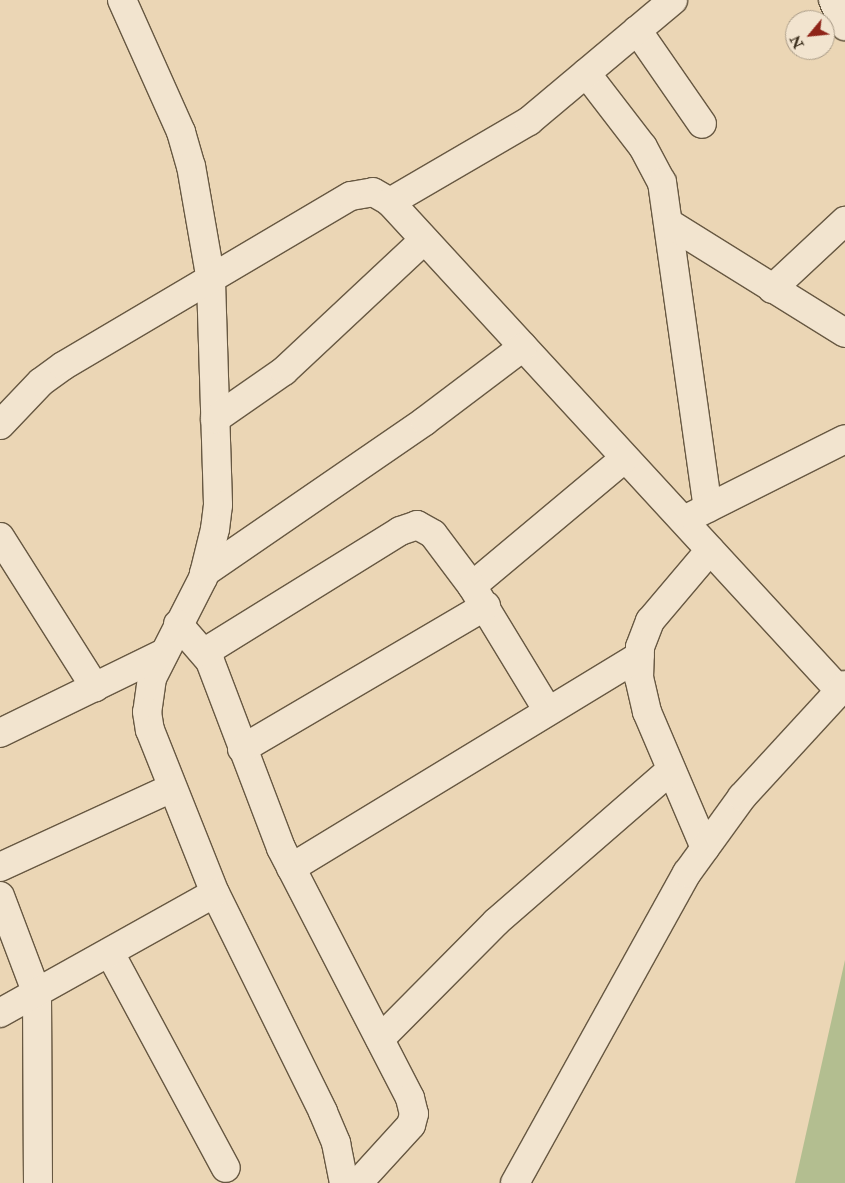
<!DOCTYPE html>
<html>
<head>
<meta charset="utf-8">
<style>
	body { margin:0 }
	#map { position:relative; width:845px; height:1183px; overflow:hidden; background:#ebd6b5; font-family:"IM FELL Double Pica",serif }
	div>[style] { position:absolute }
	.green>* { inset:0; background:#b3be90 }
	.roads { filter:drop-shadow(1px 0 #675842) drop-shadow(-1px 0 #675842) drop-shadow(0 1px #675842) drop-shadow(0 -1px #675842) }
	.minor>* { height:28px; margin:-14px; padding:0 14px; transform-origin:14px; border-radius:14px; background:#f2e4cf }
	span { translate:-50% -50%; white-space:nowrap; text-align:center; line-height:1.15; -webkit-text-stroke:4.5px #f2e4cf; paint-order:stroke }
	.north { position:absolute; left:785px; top:10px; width:50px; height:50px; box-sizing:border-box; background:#f2e4cf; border:1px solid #a99b87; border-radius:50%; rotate:242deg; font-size:14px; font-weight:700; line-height:20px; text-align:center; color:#3b2e1c }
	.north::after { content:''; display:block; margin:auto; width:18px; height:22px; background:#8f2418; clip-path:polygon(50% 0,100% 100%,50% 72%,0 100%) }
</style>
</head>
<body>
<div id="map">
	<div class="green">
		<i style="clip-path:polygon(845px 960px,845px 1183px,795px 1183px)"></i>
	</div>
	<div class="roads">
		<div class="minor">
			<i style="left:122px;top:0;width:145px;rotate:65.9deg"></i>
			<i style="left:181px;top:132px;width:35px;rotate:74deg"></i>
			<i style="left:191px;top:166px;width:117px;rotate:80.1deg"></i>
			<i style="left:211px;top:281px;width:224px;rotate:88.2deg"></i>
			<i style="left:218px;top:505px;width:24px;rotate:97deg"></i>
			<i style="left:215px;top:529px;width:50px;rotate:103.8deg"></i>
			<i style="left:203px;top:578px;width:112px;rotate:117deg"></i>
			<i style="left:152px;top:678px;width:34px;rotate:98deg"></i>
			<i style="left:147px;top:712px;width:18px;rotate:81deg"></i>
			<i style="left:150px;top:730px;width:175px;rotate:68.3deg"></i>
			<i style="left:215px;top:893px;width:244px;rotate:63.7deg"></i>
			<i style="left:323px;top:1112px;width:34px;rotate:67deg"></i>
			<i style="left:336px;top:1143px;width:41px;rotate:78.7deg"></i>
			<i style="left:833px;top:0;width:29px;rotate:65deg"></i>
			<i style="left:637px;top:30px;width:114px;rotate:55.3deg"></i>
			<i style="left:586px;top:73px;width:93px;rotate:52.4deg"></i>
			<i style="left:643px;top:147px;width:40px;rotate:62deg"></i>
			<i style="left:662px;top:182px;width:329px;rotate:82deg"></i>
			<i style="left:390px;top:202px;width:161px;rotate:-30.2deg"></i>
			<i style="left:529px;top:121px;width:188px;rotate:-40deg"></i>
			<i style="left:670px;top:224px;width:206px;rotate:31.9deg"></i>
			<i style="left:772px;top:289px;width:100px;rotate:-43deg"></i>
			<i style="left:215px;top:419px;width:84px;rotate:-34.8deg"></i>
			<i style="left:284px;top:371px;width:192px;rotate:-43.1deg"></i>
			<i style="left:0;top:425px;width:59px;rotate:-46.4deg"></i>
			<i style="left:41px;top:382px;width:27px;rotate:-36deg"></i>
			<i style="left:63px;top:366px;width:334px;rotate:-30.6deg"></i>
			<i style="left:351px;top:196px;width:22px;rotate:-10deg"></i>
			<i style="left:373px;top:192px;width:20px;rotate:30deg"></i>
			<i style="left:390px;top:202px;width:665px;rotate:47.38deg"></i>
			<i style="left:692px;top:516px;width:171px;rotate:-26.7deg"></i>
			<i style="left:0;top:537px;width:178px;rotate:57.7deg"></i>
			<i style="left:204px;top:573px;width:268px;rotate:-34.5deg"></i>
			<i style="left:425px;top:421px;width:123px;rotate:-37.1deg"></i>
			<i style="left:472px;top:586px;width:199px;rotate:-39.9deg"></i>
			<i style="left:178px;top:624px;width:49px;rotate:49.1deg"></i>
			<i style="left:210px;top:661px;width:200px;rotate:69.2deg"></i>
			<i style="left:281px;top:848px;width:281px;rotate:62.7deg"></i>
			<i style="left:410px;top:1098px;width:16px;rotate:76deg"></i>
			<i style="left:414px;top:1114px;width:11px;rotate:105deg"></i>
			<i style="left:411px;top:1125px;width:79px;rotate:132.4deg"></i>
			<i style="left:205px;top:652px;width:229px;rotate:-31.8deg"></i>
			<i style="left:400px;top:531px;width:18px;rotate:-19deg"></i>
			<i style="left:417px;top:525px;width:18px;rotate:29deg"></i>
			<i style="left:433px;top:534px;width:65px;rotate:53.1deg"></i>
			<i style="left:472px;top:586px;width:146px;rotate:58.7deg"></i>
			<i style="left:0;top:733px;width:180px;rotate:-26deg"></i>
			<i style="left:242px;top:749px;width:283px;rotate:-30.4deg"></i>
			<i style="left:705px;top:848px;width:148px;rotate:-113.1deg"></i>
			<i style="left:647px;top:712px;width:35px;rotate:-103deg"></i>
			<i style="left:639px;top:678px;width:31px;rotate:-88deg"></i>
			<i style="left:640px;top:647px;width:28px;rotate:-69deg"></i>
			<i style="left:650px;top:621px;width:93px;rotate:-49.8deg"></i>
			<i style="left:0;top:867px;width:189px;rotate:-24.7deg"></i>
			<i style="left:291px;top:868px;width:408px;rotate:-31.3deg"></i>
			<i style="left:0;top:896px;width:105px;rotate:69.3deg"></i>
			<i style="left:37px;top:994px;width:189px;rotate:89.7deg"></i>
			<i style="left:110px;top:953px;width:244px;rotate:61.7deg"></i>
			<i style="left:0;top:1013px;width:246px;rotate:-29.2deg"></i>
			<i style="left:380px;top:1039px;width:165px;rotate:-45.2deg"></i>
			<i style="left:496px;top:922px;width:230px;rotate:-41deg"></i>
			<i style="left:515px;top:1183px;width:355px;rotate:-61deg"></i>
			<i style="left:687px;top:873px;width:94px;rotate:-54.1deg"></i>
			<i style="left:742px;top:797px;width:152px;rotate:-47.4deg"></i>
		</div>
	</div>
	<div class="north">N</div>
</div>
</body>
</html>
